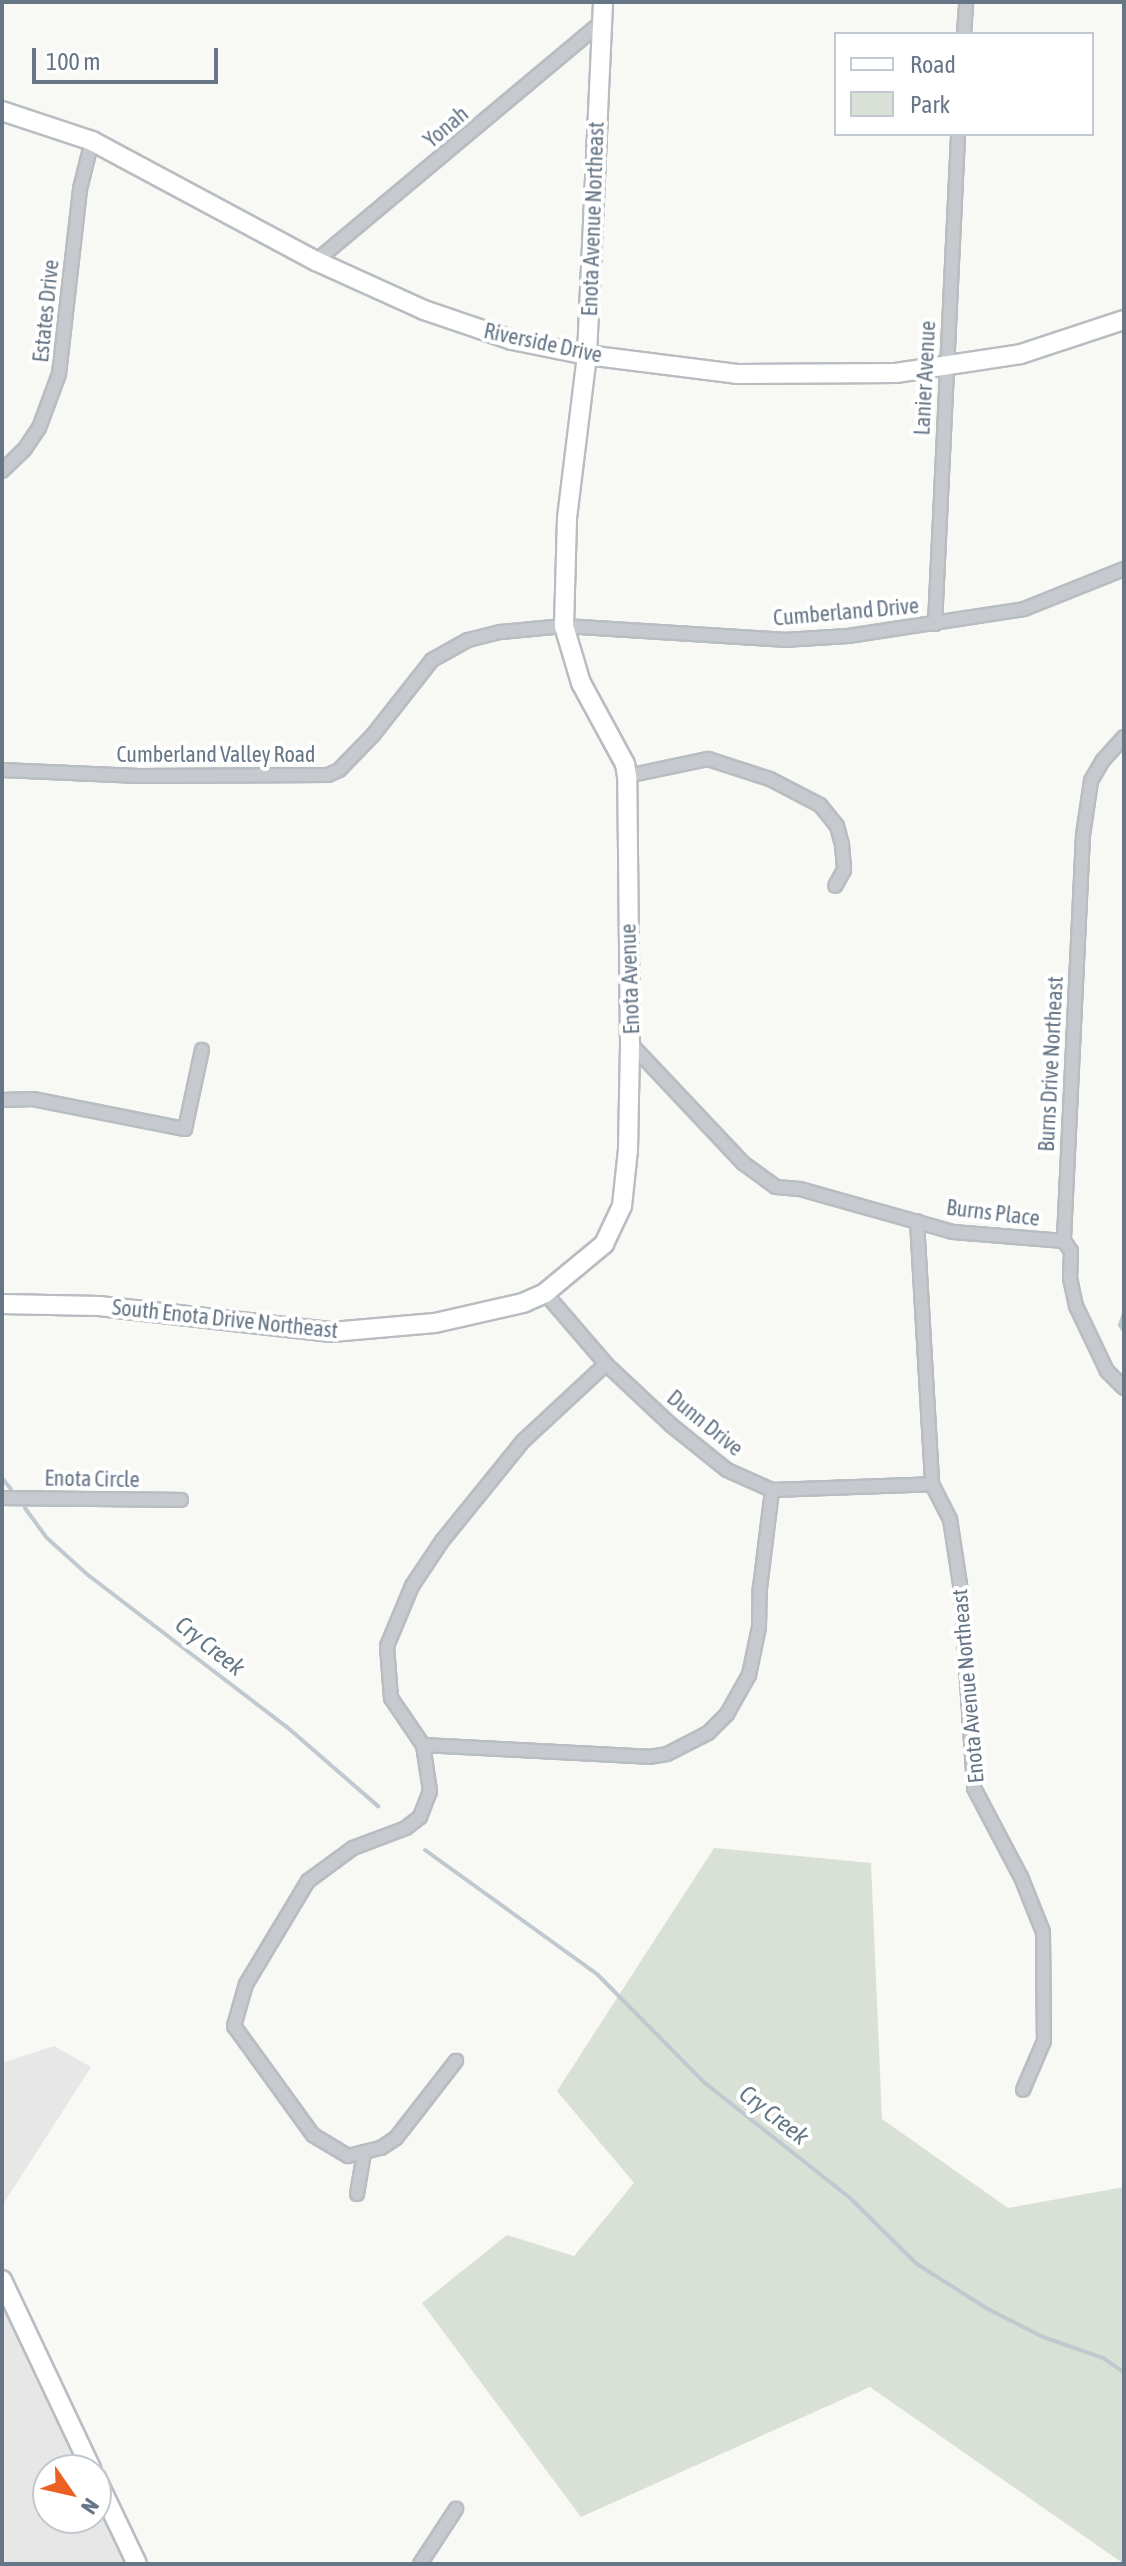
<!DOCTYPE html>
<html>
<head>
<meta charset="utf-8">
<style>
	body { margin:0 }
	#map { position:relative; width:1126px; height:2566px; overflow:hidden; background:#f8f8f5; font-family:"Asap Condensed",sans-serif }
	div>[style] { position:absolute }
	.built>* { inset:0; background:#e6e7e6 }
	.green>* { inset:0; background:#d9e0d6 }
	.stream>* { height:4px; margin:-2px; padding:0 2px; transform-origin:2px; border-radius:2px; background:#c0c9cf }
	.roads { filter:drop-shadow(2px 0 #b8bdc2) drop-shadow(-2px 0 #b8bdc2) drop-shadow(0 2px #b8bdc2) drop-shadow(0 -2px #b8bdc2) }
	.street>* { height:12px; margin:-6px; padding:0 6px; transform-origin:6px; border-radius:6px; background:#c6c9cd }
	.secondary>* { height:18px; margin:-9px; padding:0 9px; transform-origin:9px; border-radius:9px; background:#fff }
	span { translate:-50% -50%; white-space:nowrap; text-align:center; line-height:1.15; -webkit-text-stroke:8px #fff; paint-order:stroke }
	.street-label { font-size:22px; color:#667687 }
	.water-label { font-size:24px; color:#627783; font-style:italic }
	.frame { position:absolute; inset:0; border:4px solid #667687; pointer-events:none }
	.legend { position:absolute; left:834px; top:32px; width:260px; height:104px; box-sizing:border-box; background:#fff; border:2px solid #c2c8cf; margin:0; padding:10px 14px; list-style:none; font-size:24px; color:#667687 }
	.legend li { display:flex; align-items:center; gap:16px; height:40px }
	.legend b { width:40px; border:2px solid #c2c8cf }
	.north { position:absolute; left:32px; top:2454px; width:80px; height:80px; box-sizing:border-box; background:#fff; border:2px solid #c2c8cf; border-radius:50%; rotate:124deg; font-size:22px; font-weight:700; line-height:32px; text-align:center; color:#667687 }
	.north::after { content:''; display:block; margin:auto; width:28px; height:36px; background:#eb6123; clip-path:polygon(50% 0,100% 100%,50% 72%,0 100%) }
	.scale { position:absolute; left:32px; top:48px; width:186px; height:36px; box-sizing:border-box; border:4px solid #667687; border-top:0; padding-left:10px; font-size:24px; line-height:28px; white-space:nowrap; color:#667687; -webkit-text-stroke:6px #fff; paint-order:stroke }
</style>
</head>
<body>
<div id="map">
	<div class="built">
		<i style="clip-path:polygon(54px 2046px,91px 2067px,2px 2206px,2px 2063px)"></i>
		<i style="clip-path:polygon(2px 2272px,94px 2470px,48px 2470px,48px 2518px,96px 2518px,96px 2475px,137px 2564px,2px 2564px)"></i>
	</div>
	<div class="green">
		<i style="clip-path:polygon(714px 1848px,871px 1863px,882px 2119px,1008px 2208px,1124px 2187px,1124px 2564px,870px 2387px,581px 2517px,422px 2303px,507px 2235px,574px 2256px,634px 2183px,557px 2091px)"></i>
	</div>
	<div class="stream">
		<i style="left:1124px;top:1314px;width:12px;rotate:110deg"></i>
		<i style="left:1120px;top:1325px;width:7px;rotate:56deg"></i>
		<i style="left:2px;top:1478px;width:14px;rotate:51deg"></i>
		<i style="left:25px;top:1508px;width:37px;rotate:54deg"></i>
		<i style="left:47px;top:1538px;width:55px;rotate:42.1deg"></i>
		<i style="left:88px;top:1575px;width:250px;rotate:37.4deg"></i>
		<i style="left:287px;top:1727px;width:121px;rotate:41deg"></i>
		<i style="left:425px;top:1850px;width:213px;rotate:35.8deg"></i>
		<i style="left:598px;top:1975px;width:152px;rotate:45.3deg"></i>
		<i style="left:705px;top:2083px;width:184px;rotate:38.4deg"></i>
		<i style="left:849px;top:2197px;width:95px;rotate:44.6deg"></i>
		<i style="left:917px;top:2264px;width:82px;rotate:32.5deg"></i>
		<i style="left:986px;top:2308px;width:64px;rotate:27deg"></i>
		<i style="left:1043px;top:2337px;width:64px;rotate:19.3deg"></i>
		<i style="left:1103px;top:2358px;width:25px;rotate:34deg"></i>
	</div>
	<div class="roads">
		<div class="street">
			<i style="left:964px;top:34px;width:32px;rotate:-86deg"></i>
			<i style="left:316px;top:261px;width:371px;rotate:-39.9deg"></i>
			<i style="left:2px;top:471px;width:30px;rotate:-44deg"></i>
			<i style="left:24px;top:450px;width:27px;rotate:-56deg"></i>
			<i style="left:39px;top:428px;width:58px;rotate:-69.7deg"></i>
			<i style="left:59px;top:374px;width:186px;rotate:-83.5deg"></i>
			<i style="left:80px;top:189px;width:49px;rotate:-76deg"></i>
			<i style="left:935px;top:624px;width:491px;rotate:-87.3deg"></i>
			<i style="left:1124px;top:737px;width:31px;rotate:132deg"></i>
			<i style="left:1103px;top:760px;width:24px;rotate:120deg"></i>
			<i style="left:1091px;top:781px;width:55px;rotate:98.4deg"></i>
			<i style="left:1083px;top:835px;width:406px;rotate:92.7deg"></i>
			<i style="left:1064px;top:1241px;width:12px;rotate:55deg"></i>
			<i style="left:1071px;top:1251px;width:27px;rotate:92deg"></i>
			<i style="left:1070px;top:1278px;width:29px;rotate:78deg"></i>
			<i style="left:1076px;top:1306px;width:72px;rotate:64.5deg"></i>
			<i style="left:1107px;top:1371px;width:24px;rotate:45deg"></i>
			<i style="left:2px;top:770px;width:137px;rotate:2.5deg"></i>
			<i style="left:139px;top:776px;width:189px;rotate:-0.3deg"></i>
			<i style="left:328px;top:775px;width:12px;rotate:-24deg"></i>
			<i style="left:339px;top:770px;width:49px;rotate:-45.8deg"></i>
			<i style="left:373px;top:735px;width:95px;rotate:-51.8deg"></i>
			<i style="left:432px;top:660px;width:41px;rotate:-29.1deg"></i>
			<i style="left:468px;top:640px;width:34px;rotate:-14deg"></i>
			<i style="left:501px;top:632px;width:63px;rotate:-5.4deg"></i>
			<i style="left:564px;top:626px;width:220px;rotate:3.6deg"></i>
			<i style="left:784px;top:640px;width:64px;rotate:-3.6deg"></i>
			<i style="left:848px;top:636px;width:178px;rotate:-8.7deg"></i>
			<i style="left:1024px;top:609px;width:108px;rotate:-21.8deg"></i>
			<i style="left:627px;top:776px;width:83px;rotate:-11.9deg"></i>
			<i style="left:708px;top:759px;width:65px;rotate:17.9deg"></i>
			<i style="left:770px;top:779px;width:56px;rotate:27.5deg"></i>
			<i style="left:820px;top:805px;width:27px;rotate:51deg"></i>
			<i style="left:837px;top:826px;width:20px;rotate:75deg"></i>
			<i style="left:842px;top:845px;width:25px;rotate:85deg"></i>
			<i style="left:844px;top:870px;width:18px;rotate:119deg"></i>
			<i style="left:630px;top:1043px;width:165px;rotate:46.7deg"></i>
			<i style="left:743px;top:1163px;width:41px;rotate:36deg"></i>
			<i style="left:776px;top:1187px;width:24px;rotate:5deg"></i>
			<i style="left:800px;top:1189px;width:159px;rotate:15.7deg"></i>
			<i style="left:953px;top:1232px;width:111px;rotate:4.6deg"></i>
			<i style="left:2px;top:1100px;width:31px;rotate:-2deg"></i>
			<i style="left:33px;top:1099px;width:155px;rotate:11.2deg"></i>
			<i style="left:185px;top:1129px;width:81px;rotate:-77.9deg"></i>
			<i style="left:917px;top:1221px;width:263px;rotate:86.7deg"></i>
			<i style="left:932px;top:1484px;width:39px;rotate:63deg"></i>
			<i style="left:950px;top:1519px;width:73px;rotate:81.3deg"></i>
			<i style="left:961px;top:1591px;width:197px;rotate:86.2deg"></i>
			<i style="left:974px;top:1788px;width:101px;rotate:62.2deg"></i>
			<i style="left:1021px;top:1877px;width:59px;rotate:68.2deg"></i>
			<i style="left:1043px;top:1932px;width:109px;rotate:89.5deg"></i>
			<i style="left:1044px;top:2041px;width:53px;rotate:113.2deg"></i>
			<i style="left:545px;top:1293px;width:94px;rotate:49.3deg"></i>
			<i style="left:606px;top:1364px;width:89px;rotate:43.2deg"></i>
			<i style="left:671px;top:1425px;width:72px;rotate:38.8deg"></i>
			<i style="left:727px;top:1470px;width:49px;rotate:24deg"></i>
			<i style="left:772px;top:1490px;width:160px;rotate:-2.1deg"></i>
			<i style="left:606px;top:1364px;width:113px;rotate:137.1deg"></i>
			<i style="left:523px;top:1441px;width:129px;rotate:129deg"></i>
			<i style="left:442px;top:1541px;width:54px;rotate:123.7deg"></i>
			<i style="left:412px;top:1586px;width:65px;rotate:112.6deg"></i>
			<i style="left:387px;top:1646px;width:52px;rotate:85.6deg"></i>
			<i style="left:391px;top:1698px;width:57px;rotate:55.8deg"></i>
			<i style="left:423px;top:1745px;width:226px;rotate:3deg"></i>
			<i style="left:649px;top:1757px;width:18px;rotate:-9deg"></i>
			<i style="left:667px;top:1754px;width:46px;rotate:-27.1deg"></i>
			<i style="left:708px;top:1733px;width:27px;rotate:-45deg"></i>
			<i style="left:727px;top:1714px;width:45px;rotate:-60.6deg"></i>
			<i style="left:749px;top:1675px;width:49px;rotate:-78.2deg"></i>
			<i style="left:759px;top:1627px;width:39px;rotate:-89deg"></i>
			<i style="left:760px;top:1588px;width:99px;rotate:-83deg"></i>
			<i style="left:2px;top:1498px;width:179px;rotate:0.6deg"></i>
			<i style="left:423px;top:1745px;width:47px;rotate:81.3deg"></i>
			<i style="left:430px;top:1791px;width:28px;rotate:111deg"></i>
			<i style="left:420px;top:1817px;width:18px;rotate:142deg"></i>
			<i style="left:406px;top:1828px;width:57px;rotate:159.3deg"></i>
			<i style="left:353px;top:1848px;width:56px;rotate:143.7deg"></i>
			<i style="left:308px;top:1881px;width:120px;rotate:121deg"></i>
			<i style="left:246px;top:1984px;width:44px;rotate:105.9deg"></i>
			<i style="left:234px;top:2026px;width:135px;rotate:54.1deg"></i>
			<i style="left:313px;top:2135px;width:41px;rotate:31deg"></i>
			<i style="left:348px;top:2156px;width:34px;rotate:-14deg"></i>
			<i style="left:381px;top:2148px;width:18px;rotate:-34deg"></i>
			<i style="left:396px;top:2138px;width:98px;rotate:-52.1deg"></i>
			<i style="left:357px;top:2194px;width:42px;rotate:-80.3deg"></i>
			<i style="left:420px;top:2564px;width:66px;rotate:-56.8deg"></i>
		</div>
		<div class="secondary">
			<i style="left:2px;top:111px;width:95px;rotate:18.4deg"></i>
			<i style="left:92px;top:141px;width:254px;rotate:28.2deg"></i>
			<i style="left:316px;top:261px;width:119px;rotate:24.4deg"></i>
			<i style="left:424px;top:310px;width:93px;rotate:18.8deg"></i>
			<i style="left:512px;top:340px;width:76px;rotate:11.3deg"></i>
			<i style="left:587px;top:355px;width:151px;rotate:7.2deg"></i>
			<i style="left:737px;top:374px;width:159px;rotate:-0.4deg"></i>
			<i style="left:896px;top:373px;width:126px;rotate:-8.6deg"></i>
			<i style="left:1021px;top:354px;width:108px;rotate:-18.3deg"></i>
			<i style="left:2px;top:1304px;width:97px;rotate:1.2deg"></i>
			<i style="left:99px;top:1306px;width:234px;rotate:6.4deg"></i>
			<i style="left:332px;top:1332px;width:103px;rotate:-5deg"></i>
			<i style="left:435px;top:1323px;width:90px;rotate:-12.8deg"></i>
			<i style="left:523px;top:1303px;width:24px;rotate:-24deg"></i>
			<i style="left:545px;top:1293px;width:77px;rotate:-39.7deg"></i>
			<i style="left:604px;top:1244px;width:42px;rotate:-64.7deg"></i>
			<i style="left:622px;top:1206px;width:56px;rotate:-83.9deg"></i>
			<i style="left:628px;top:1150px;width:107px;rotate:-88.9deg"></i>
			<i style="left:630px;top:1043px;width:267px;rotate:-90.6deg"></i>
			<i style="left:627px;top:776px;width:12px;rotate:-99deg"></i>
			<i style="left:625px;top:764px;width:92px;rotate:-118.5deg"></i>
			<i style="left:581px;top:683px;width:59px;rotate:-106.6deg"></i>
			<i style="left:564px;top:626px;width:108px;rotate:-88.4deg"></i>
			<i style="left:567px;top:518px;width:164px;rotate:-83deg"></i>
			<i style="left:587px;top:355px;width:353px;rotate:-87.4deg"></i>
			<i style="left:2px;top:2280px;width:210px;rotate:64.7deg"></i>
			<i style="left:96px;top:2478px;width:95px;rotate:64.5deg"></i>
		</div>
	</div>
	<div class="street-label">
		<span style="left:446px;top:127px;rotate:-40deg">Yonah</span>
		<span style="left:593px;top:219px;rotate:-88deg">Enota Avenue Northeast</span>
		<span style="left:46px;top:311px;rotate:-84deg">Estates Drive</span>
		<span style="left:543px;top:343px;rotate:12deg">Riverside Drive</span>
		<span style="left:925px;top:378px;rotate:-87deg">Lanier Avenue</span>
		<span style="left:846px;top:612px;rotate:-5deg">Cumberland Drive</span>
		<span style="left:216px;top:755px">Cumberland Valley Road</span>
		<span style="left:630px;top:979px;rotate:-92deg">Enota Avenue</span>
		<span style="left:1051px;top:1064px;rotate:-87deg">Burns Drive Northeast</span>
		<span style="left:993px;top:1213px;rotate:7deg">Burns Place</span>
		<span style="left:225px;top:1319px;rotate:6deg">South Enota Drive Northeast</span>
		<span style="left:705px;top:1423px;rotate:39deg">Dunn Drive</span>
		<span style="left:92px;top:1479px;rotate:1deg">Enota Circle</span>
		<span style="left:968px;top:1686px;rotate:-95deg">Enota Avenue Northeast</span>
	</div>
	<div class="water-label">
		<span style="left:210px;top:1646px;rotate:38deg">Cry Creek</span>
		<span style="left:774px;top:2115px;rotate:38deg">Cry Creek</span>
	</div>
	<div class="frame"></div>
	<ul class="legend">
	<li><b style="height:10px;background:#fff"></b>Road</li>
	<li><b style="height:22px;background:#d9e0d6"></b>Park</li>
	</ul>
	<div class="north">N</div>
	<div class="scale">100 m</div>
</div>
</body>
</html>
